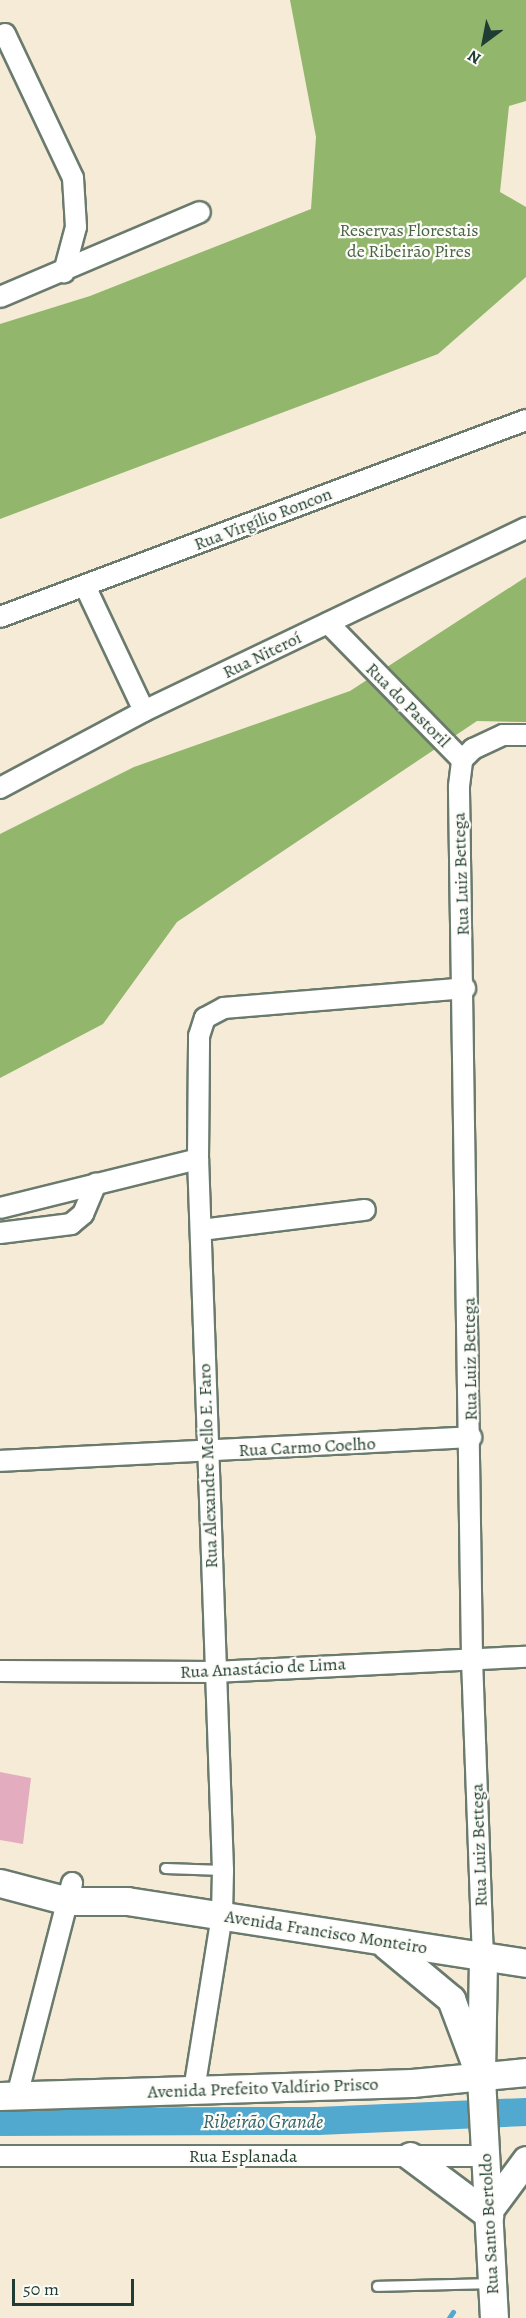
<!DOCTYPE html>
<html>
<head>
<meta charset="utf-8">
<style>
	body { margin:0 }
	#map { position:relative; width:526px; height:2318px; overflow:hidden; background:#f5ebd6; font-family:Alegreya,serif }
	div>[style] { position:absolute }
	.forest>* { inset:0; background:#91b66c }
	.stream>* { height:4.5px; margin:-2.25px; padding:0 2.25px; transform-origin:2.25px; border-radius:2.25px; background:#52a9cf }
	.river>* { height:28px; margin:-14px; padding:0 14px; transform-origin:14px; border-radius:14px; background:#52a9cf }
	.building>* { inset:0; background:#e4adbf }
	.roads { filter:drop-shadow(2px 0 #6a7a6d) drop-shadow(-2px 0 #6a7a6d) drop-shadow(0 2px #6a7a6d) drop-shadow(0 -2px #6a7a6d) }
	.lane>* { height:9px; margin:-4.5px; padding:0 4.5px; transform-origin:4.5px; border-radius:4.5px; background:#fff }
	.street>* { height:20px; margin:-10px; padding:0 10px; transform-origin:10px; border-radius:10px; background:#fff }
	.secondary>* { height:27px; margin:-13.5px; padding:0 13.5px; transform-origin:13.5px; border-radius:13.5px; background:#fff }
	span { translate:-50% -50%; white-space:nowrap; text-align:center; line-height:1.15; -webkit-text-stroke:4.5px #fdfcf7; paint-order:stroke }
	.park-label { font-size:18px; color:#456346 }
	.street-label { font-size:18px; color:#1f3d34 }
	.water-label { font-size:20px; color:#31636a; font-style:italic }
	.north { position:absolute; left:454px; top:12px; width:60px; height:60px; -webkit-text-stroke:4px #fdfcf7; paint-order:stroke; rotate:212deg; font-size:16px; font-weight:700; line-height:24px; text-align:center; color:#1f3d34 }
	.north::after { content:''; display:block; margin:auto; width:21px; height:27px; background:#1f3d34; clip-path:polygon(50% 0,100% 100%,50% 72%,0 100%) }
	.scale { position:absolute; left:12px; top:2279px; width:122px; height:27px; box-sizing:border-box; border:3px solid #1f3d34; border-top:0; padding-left:8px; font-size:18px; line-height:21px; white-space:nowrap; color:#1f3d34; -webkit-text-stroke:4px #fdfcf7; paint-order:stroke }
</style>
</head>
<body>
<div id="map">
	<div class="forest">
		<i style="clip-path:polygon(290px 0,526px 0,526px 101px,509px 106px,500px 192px,526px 207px,526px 277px,438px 354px,0 519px,0 324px,90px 296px,311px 209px,316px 137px)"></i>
		<i style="clip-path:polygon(526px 577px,526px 722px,477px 721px,177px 922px,103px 1024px,0 1078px,0 834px,134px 767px,350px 691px)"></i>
	</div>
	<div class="stream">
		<i style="left:449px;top:2318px;width:7px;rotate:-56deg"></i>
	</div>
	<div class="river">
		<i style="left:0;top:2122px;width:318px;rotate:-0.2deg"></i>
		<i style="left:318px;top:2121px;width:208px;rotate:-2.5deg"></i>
	</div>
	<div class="building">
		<i style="clip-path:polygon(0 1772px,31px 1778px,23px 1844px,0 1840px)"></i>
	</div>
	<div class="roads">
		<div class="lane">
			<i style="left:165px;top:1868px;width:58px;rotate:2deg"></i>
			<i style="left:377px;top:2286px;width:112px;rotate:-1.5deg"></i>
		</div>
		<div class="street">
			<i style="left:5px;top:34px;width:159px;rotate:64.7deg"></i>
			<i style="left:73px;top:178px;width:49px;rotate:86.5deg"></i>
			<i style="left:76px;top:227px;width:47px;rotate:104.9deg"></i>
			<i style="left:0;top:297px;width:217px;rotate:-23deg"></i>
			<i style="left:85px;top:586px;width:138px;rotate:64.7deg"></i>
			<i style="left:0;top:617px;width:562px;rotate:-20.53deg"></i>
			<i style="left:328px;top:623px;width:192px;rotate:45.6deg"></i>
			<i style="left:0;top:788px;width:163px;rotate:-28.1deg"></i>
			<i style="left:144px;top:711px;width:424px;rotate:-25.6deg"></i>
			<i style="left:0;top:1208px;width:204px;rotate:-13.9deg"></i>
			<i style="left:201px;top:1230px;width:165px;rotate:-7deg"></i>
			<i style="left:0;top:1233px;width:72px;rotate:-7.2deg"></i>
			<i style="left:71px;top:1224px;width:16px;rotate:-40deg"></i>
			<i style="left:83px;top:1214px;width:33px;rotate:-67deg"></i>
			<i style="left:0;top:1461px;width:472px;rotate:-2.9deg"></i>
			<i style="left:0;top:1671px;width:214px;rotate:0.3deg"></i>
			<i style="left:214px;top:1672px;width:312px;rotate:-2.8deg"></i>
			<i style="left:483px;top:1959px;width:302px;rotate:-92.1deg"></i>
			<i style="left:472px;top:1657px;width:871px;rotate:-90.86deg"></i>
			<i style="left:459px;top:786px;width:26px;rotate:-83deg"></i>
			<i style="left:462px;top:760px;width:16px;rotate:-45deg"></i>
			<i style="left:473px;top:749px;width:33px;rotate:-25deg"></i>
			<i style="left:503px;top:735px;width:23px"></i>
			<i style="left:194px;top:2090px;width:177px;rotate:-80.9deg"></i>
			<i style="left:222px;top:1915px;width:45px;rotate:-88.7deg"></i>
			<i style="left:223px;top:1870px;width:711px;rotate:-92.01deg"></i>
			<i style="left:198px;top:1159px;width:123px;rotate:-89.5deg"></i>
			<i style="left:199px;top:1036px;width:19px;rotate:-72deg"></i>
			<i style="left:205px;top:1018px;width:21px;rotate:-28deg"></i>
			<i style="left:224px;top:1008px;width:242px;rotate:-4.7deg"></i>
			<i style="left:17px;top:2096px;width:220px;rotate:-75.5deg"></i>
			<i style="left:0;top:2156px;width:486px"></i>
		</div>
		<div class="secondary">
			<i style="left:0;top:1883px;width:70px;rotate:14.8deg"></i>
			<i style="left:68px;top:1901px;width:59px"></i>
			<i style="left:127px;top:1901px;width:404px;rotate:8.8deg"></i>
			<i style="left:386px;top:1945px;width:85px;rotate:39.7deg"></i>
			<i style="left:451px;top:1999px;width:68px;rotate:69.4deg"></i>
			<i style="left:483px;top:1959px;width:119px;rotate:91deg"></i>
			<i style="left:481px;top:2078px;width:240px;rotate:86.9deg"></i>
			<i style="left:0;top:2096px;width:412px;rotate:-1.8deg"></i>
			<i style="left:412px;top:2083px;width:115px;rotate:-5.5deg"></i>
			<i style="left:410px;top:2156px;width:99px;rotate:36.8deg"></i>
			<i style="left:489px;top:2210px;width:62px;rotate:-53.5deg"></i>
		</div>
	</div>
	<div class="park-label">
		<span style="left:409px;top:241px">Reservas Florestais<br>de Ribeirão Pires</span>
	</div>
	<div class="street-label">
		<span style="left:263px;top:519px;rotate:-21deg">Rua Virgílio Roncon</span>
		<span style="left:262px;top:655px;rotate:-26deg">Rua Niteroí</span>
		<span style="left:408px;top:705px;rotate:45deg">Rua do Pastoril</span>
		<span style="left:461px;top:874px;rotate:-92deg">Rua Luiz Bettega</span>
		<span style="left:470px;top:1359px;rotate:-91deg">Rua Luiz Bettega</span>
		<span style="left:307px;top:1447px;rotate:-3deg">Rua Carmo Coelho</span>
		<span style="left:208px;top:1466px;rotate:-92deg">Rua Alexandre Mello E. Faro</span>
		<span style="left:263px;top:1668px;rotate:-3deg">Rua Anastácio de Lima</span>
		<span style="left:479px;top:1845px;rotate:-92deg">Rua Luiz Bettega</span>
		<span style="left:326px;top:1932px;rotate:9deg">Avenida Francisco Monteiro</span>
		<span style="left:263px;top:2088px;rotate:-2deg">Avenida Prefeito Valdírio Prisco</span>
		<span style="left:243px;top:2156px">Rua Esplanada</span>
		<span style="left:489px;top:2224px;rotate:-93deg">Rua Santo Bertoldo</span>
	</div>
	<div class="water-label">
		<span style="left:263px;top:2121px">Ribeirão Grande</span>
	</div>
	<div class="north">N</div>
	<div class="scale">50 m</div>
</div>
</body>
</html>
